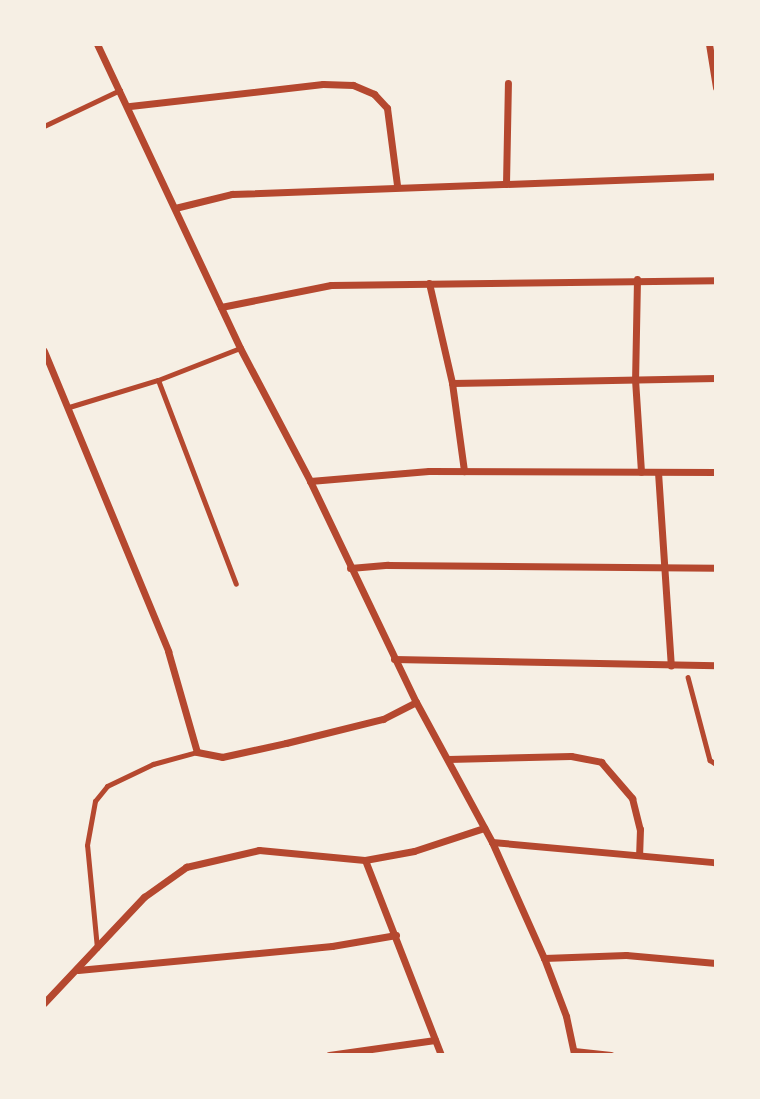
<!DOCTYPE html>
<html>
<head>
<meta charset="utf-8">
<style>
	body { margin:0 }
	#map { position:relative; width:760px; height:1099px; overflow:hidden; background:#f6efe4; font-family:Manrope,sans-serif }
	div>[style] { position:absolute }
	.path>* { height:4.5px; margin:-2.25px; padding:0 2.25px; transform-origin:2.25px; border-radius:2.25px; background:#b5482f }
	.service>* { height:5px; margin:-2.5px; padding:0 2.5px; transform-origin:2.5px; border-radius:2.5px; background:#b5482f }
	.minor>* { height:7px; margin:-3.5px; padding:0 3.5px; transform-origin:3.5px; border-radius:3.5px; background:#b5482f }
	span { translate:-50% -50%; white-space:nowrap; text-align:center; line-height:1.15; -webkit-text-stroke:7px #f6efe4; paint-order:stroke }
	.frame { position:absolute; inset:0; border:46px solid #f6efe4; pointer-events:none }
</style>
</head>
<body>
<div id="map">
	<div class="path">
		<i style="left:688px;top:677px;width:86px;rotate:75.2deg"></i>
		<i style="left:710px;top:760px;width:7px;rotate:34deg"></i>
	</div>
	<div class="service">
		<i style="left:44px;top:126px;width:84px;rotate:-25.3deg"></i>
		<i style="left:158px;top:380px;width:218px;rotate:69.1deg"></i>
		<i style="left:69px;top:407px;width:93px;rotate:-16.9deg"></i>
		<i style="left:158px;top:380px;width:88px;rotate:-21.3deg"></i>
		<i style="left:97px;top:948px;width:103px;rotate:-95.5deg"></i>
		<i style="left:87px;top:845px;width:45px;rotate:-79.7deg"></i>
		<i style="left:95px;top:801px;width:19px;rotate:-51deg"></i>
		<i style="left:107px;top:786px;width:51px;rotate:-25.6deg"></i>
		<i style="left:153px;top:764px;width:46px;rotate:-15.3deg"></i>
	</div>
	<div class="minor">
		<i style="left:97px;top:44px;width:336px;rotate:64.8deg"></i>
		<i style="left:240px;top:348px;width:150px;rotate:62.2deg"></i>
		<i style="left:310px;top:481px;width:245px;rotate:64.4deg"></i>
		<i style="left:416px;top:702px;width:159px;rotate:61.5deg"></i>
		<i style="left:492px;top:842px;width:127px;rotate:65.9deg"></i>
		<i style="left:544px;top:958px;width:62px;rotate:69.2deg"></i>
		<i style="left:566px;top:1016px;width:40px;rotate:78deg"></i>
		<i style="left:709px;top:44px;width:44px;rotate:80.8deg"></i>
		<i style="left:130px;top:106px;width:194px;rotate:-6.5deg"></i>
		<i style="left:323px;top:84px;width:30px;rotate:2deg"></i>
		<i style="left:353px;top:85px;width:23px;rotate:23deg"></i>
		<i style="left:374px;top:94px;width:19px;rotate:47deg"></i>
		<i style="left:387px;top:108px;width:78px;rotate:82.6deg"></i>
		<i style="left:506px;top:184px;width:101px;rotate:-88.9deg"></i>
		<i style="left:175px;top:208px;width:59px;rotate:-13.8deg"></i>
		<i style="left:232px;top:194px;width:484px;rotate:-2.1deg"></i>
		<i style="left:637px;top:279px;width:100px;rotate:91.1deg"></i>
		<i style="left:635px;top:379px;width:93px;rotate:86.3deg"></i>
		<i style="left:429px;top:283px;width:103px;rotate:77deg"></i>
		<i style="left:452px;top:383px;width:89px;rotate:82.2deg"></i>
		<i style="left:221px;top:307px;width:112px;rotate:-11.3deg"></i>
		<i style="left:331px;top:285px;width:385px;rotate:-0.7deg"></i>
		<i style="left:44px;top:351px;width:325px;rotate:67.5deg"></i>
		<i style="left:168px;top:651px;width:105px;rotate:74deg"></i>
		<i style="left:197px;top:752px;width:25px;rotate:11deg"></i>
		<i style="left:222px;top:757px;width:66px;rotate:-12.3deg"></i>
		<i style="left:286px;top:743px;width:100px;rotate:-13.9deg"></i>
		<i style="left:383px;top:719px;width:37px;rotate:-27deg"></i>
		<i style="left:452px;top:383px;width:264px;rotate:-1.1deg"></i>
		<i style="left:658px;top:472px;width:194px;rotate:86.2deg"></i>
		<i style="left:310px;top:481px;width:119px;rotate:-4.8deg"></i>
		<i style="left:429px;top:471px;width:287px;rotate:0.2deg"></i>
		<i style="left:350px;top:568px;width:38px;rotate:-5deg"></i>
		<i style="left:388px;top:565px;width:328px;rotate:0.5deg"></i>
		<i style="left:394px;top:659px;width:322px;rotate:1.1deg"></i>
		<i style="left:448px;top:759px;width:123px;rotate:-1.4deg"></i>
		<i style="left:571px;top:756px;width:31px;rotate:11deg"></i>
		<i style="left:601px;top:762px;width:48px;rotate:49.3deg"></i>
		<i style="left:632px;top:798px;width:32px;rotate:76deg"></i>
		<i style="left:640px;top:829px;width:25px;rotate:92deg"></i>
		<i style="left:492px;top:842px;width:222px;rotate:5.2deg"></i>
		<i style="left:365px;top:860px;width:209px;rotate:68.7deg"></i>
		<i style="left:544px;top:958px;width:82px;rotate:-2.1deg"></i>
		<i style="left:626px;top:955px;width:90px;rotate:5.1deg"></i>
		<i style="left:78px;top:970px;width:255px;rotate:-5.4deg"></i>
		<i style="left:332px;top:946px;width:65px;rotate:-9.8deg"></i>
		<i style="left:44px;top:1003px;width:146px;rotate:-46.7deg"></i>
		<i style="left:144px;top:897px;width:52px;rotate:-35.5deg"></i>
		<i style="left:186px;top:867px;width:75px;rotate:-13.1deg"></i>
		<i style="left:259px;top:850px;width:106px;rotate:5.4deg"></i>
		<i style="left:365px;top:860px;width:50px;rotate:-10.4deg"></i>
		<i style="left:414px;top:851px;width:74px;rotate:-18.2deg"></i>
		<i style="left:574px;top:1051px;width:37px;rotate:6deg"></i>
		<i style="left:329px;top:1055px;width:107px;rotate:-8.1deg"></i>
	</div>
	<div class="frame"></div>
</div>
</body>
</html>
